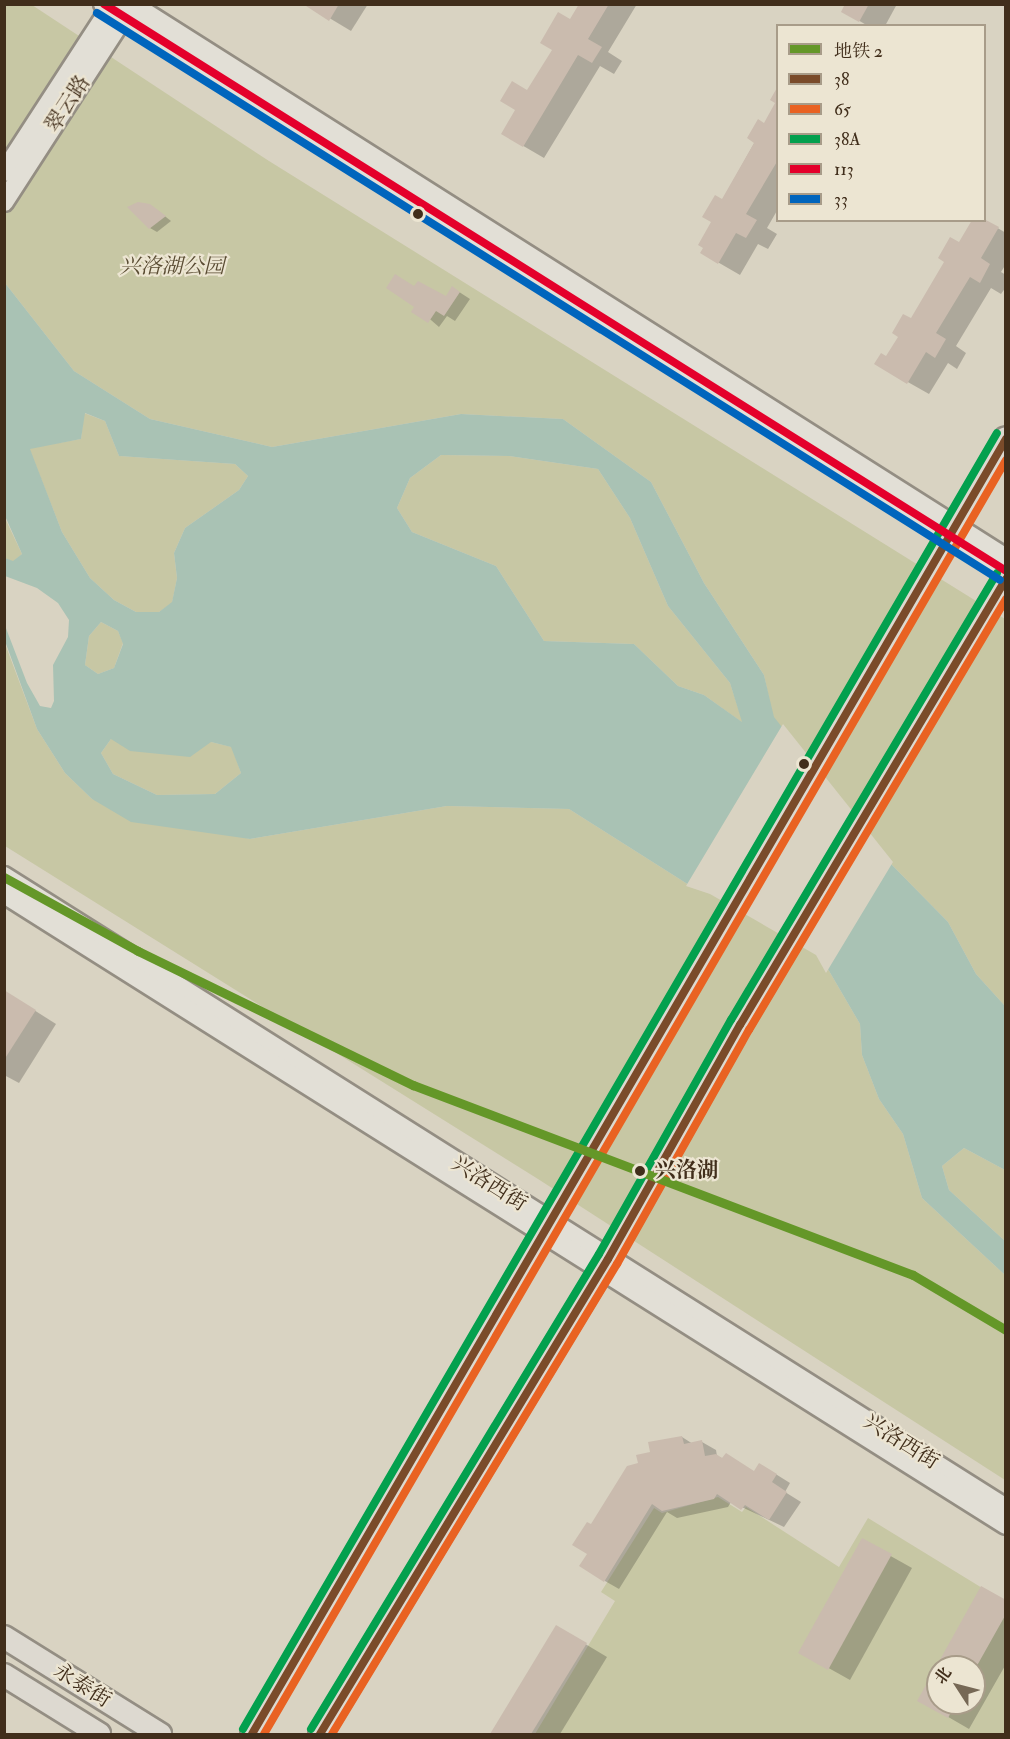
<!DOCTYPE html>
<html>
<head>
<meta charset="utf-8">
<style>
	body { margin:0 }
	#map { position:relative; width:1010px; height:1739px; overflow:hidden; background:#d9d3c2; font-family:"IM FELL Double Pica","Noto Serif SC",serif }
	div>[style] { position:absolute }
	.green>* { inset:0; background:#c7c7a4 }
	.water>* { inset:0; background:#a9c2b4 }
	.pier>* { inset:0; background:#d9d3c2 }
	.shadow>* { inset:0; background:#0003 }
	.building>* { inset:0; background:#cabbae }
	.roads { filter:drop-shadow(2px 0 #948e83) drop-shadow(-2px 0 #948e83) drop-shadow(0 2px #948e83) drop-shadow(0 -2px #948e83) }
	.minor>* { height:18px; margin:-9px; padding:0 9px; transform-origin:9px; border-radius:9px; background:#e2dfd6 }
	.major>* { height:22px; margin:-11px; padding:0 11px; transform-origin:11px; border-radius:11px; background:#ddd9d0 }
	.bus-1>* { height:8px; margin:-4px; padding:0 4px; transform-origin:4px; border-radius:4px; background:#7a4b2a }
	.bus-2>* { height:8px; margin:-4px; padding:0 4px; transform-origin:4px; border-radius:4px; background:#e96222 }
	.bus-3>* { height:8px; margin:-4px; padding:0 4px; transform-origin:4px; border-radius:4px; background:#03a04e }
	.bus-4>* { height:8px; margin:-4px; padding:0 4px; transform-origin:4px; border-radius:4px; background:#e4002b }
	.bus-5>* { height:8px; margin:-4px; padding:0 4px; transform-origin:4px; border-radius:4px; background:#0065bd }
	.metro-1>* { height:9px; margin:-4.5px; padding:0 4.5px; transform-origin:4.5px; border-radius:4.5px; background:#649728 }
	.dots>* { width:16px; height:16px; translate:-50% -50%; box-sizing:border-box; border:3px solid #ece5d2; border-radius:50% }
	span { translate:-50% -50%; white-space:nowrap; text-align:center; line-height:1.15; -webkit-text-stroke:4.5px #ece5d2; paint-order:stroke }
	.street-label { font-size:21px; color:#412e1b }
	.park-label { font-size:21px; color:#594b32; font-style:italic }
	.stop-label { font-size:21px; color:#412e1b; font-weight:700 }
	.left { translate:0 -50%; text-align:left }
	.frame { position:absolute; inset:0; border:6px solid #412e1b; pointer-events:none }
	.legend { position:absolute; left:776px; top:24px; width:210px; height:198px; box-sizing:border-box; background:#ece5d2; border:2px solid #a89c89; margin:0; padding:8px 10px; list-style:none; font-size:18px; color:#412e1b }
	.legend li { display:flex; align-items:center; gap:12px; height:30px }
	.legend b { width:30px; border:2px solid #a89c89 }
	.north { position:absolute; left:926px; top:1655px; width:60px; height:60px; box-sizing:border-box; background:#ece5d2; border:2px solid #a89c89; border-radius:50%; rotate:306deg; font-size:16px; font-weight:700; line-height:24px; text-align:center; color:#412e1b }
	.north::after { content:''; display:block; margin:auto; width:21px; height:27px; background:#766855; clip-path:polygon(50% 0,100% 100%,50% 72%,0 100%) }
</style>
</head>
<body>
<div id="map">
	<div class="green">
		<i style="clip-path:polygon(4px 5px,32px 5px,269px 161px,1005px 619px,1005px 1006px,976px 974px,948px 922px,892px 865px,773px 717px,764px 675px,704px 583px,651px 482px,563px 419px,461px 414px,272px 447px,150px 419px,74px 371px,5px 283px)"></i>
		<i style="clip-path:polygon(84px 413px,105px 421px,119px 456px,235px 464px,248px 476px,239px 490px,185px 528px,174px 553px,177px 578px,172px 603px,159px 612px,136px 612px,114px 600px,90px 578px,62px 532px,29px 448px,81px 439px)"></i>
		<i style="clip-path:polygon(441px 455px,509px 456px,598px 469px,630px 518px,668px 606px,730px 683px,743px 723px,704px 695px,678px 686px,634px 644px,544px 641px,496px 566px,412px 532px,397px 508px,410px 478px)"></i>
		<i style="clip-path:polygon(4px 516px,22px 554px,13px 562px,5px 558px)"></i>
		<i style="clip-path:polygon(101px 622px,118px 631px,123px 643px,114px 668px,98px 674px,85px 665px,89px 636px)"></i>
		<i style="clip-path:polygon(4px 641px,37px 729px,65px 773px,92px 799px,250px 839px,447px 806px,569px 809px,689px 885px,712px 891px,818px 952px,860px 1024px,862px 1055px,879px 1099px,903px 1134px,922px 1198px,1005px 1275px,1005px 1480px,538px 1179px,5px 846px)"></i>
		<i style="clip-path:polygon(111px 739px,211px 742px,232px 747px,241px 773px,215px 794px,157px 795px,113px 774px,101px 753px)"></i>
		<i style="clip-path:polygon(964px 1148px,1005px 1170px,1005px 1241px,949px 1190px,942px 1166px)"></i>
		<i style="clip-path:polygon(evenodd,718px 1497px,742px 1512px,746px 1507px,839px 1567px,868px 1518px,1005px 1602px,1005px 1734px,535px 1734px,615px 1601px,601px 1592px,654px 1508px,662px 1513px,718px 1497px,938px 1667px,974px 1667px,974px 1703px,938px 1703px,938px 1667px)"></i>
	</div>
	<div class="water">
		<i style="clip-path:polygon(evenodd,5px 283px,74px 371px,150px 419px,272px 447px,461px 414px,563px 419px,651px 482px,704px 583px,764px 675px,774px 717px,892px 865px,948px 922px,976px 974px,1005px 1006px,1005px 1170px,964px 1148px,942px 1166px,949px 1190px,1005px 1241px,1005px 1275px,922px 1198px,903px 1134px,879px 1099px,862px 1055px,860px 1024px,818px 952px,729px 900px,689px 885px,569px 809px,447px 806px,250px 839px,131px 822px,92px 799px,65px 773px,37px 729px,5px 641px,4px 623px,27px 683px,40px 706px,51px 708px,54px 701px,53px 665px,68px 637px,69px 620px,58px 603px,37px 588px,5px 576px,5px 558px,13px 561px,22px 554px,5px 516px,5px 283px,85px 413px,105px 421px,119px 456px,235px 464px,248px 476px,239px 490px,185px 528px,174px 553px,177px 578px,172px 602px,159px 612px,136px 612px,114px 600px,90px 578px,62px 532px,30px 449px,81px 439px,85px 413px,5px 283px,441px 455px,509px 456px,598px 469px,630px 518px,668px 606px,730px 683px,742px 722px,704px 695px,678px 686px,634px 644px,544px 641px,496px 566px,412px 532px,397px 508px,410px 478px,441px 455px,5px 283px,101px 622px,118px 631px,123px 644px,114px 668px,98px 674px,85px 665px,89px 636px,101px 622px,5px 283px,111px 739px,130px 751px,190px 757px,211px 742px,231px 747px,241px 773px,215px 794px,157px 795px,113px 774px,101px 753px,111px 739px)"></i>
	</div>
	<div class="pier">
		<i style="clip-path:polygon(783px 724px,893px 862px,826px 973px,816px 955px,710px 894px,686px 886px)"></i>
	</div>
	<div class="shadow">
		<i style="clip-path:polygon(306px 4px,368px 4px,351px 31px)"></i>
		<i style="clip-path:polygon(581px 4px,637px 4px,608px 52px,622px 61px,614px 74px,600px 66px,544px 158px,503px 134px)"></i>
		<i style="clip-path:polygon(845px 4px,897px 4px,885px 26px,868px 26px,843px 11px)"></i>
		<i style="clip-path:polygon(778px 91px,778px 209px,767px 228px,777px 234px,768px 249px,758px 244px,740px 275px,702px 253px,722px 201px,777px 102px)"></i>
		<i style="clip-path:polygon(157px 210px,171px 221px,157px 232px,150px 228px)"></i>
		<i style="clip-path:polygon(984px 220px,1006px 233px,1006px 264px,1001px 272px,1006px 275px,1006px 287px,1001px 294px,991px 288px,956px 346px,966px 353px,957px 369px,948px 363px,929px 394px,876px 364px,887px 358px,959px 244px)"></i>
		<i style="clip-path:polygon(415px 288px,447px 298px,453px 288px,470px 299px,455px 321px,447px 316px,439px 327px,416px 307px)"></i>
		<i style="clip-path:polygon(4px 991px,56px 1024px,19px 1083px,4px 1075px)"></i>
		<i style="clip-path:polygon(682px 1437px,693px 1444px,702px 1442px,716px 1450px,717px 1456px,755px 1472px,774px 1473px,790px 1483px,785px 1492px,801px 1502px,784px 1527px,731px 1502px,728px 1507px,677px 1518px,667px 1512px,619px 1589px,605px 1581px,589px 1553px,591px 1526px,640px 1465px)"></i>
		<i style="clip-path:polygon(862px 1540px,912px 1568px,850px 1680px,800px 1652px)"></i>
		<i style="clip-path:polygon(1006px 1601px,1006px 1664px,969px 1729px,919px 1700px,938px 1667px,938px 1703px,974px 1703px,974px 1667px,938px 1667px)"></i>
		<i style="clip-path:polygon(557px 1627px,607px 1657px,560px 1734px,492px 1734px)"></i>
	</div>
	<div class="building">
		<i style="clip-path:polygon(303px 4px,339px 4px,329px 21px)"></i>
		<i style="clip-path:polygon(579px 4px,609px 4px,588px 39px,602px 47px,592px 63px,578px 55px,523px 147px,501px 134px,515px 110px,500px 101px,512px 81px,527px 90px,552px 50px,540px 43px,558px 12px,570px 19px)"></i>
		<i style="clip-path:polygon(845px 4px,869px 4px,859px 22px,841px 12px)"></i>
		<i style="clip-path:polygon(778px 86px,778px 160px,746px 214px,757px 220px,746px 238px,736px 233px,718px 264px,700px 253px,703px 248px,698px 245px,711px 222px,702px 217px,715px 195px,722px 199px,754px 143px,747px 138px,758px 119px,764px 123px,775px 103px,770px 100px)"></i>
		<i style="clip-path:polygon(138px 202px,150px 204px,166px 216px,149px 229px,127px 207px)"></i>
		<i style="clip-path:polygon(984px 219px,999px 227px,981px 258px,990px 264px,980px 283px,970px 277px,936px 333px,946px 339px,935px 358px,926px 352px,907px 384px,874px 364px,881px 353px,886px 356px,898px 337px,892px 333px,903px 314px,911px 318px,944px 262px,938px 258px,950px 237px,959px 242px,972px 220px)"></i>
		<i style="clip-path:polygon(395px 274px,414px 286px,418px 281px,446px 296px,452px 286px,460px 292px,444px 316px,436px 311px,428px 323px,411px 312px,414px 307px,386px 288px)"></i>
		<i style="clip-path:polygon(4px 990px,36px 1010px,4px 1060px)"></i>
		<i style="clip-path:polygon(682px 1436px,684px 1444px,702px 1440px,705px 1456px,716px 1454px,722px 1458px,726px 1453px,754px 1471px,759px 1463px,777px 1474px,772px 1482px,787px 1492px,769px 1520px,745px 1505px,741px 1510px,717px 1494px,714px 1499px,662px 1511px,652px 1504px,604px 1582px,579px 1566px,587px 1554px,572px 1545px,587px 1522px,591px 1524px,627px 1466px,638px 1463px,636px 1455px,650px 1452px,648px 1442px)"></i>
		<i style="clip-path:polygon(862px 1538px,892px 1554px,828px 1670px,798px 1653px)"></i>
		<i style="clip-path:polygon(981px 1586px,1006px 1600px,1006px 1614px,974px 1671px,974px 1667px,938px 1667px,938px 1703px,956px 1703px,948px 1718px,917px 1701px)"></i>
		<i style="clip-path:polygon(556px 1625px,587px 1643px,531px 1734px,490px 1734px)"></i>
	</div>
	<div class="roads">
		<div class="minor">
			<i style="left:103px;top:4px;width:1066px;rotate:32.12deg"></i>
			<i style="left:132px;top:4px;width:1035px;rotate:32.37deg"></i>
			<i style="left:4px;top:172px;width:200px;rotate:-57deg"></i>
			<i style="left:4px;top:202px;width:232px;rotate:-57.1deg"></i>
			<i style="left:4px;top:876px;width:1185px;rotate:32.24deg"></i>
			<i style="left:4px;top:894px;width:1184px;rotate:32.2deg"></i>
		</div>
		<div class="major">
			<i style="left:4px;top:1637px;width:184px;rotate:31.9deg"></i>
			<i style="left:4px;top:1675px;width:112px;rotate:31.8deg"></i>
			<i style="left:252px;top:1734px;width:1499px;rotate:-59.81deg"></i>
			<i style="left:320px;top:1734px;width:555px;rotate:-58.77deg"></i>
			<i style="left:608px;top:1259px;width:269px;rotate:-60.6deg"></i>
			<i style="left:740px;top:1025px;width:520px;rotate:-59.24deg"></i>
		</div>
	</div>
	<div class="bus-1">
		<i style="left:252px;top:1734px;width:1499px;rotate:-59.79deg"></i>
		<i style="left:320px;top:1734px;width:555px;rotate:-58.77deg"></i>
		<i style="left:608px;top:1259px;width:269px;rotate:-60.6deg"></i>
		<i style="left:740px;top:1025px;width:519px;rotate:-59.19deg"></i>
	</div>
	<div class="bus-2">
		<i style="left:264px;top:1734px;width:1474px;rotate:-59.78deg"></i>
		<i style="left:332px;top:1734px;width:550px;rotate:-58.77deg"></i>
		<i style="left:617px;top:1264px;width:269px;rotate:-60.6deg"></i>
		<i style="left:749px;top:1030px;width:502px;rotate:-59.19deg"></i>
	</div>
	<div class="bus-3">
		<i style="left:243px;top:1729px;width:1499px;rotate:-59.81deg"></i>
		<i style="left:311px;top:1729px;width:555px;rotate:-58.77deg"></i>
		<i style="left:599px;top:1254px;width:269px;rotate:-60.6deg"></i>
		<i style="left:731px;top:1020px;width:520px;rotate:-59.24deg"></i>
	</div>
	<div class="bus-4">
		<i style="left:104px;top:4px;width:1065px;rotate:32.15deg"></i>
	</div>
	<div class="bus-5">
		<i style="left:97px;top:13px;width:1066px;rotate:32.12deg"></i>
	</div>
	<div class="metro-1">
		<i style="left:4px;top:877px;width:153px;rotate:28.9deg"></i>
		<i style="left:138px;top:951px;width:306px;rotate:26deg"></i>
		<i style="left:413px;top:1085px;width:535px;rotate:20.81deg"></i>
		<i style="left:913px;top:1275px;width:108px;rotate:30.6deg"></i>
	</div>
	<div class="dots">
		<i style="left:418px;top:214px;background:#412e1b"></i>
		<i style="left:804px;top:764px;background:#412e1b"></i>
		<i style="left:640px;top:1171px;background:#412e1b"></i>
	</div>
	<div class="street-label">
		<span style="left:68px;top:104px;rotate:-57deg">翠云路</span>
		<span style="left:489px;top:1184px;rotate:32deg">兴洛西街</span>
		<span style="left:901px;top:1442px;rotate:32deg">兴洛西街</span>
		<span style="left:82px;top:1686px;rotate:32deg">永泰街</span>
	</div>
	<div class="park-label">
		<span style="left:172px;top:267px">兴洛湖公园</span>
	</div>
	<div class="stop-label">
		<span class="left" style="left:655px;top:1171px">兴洛湖</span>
	</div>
	<div class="frame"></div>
	<ul class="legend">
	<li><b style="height:8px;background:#649728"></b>地铁 2</li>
	<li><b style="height:8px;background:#7a4b2a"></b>38</li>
	<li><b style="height:8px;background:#e96222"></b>65</li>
	<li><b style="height:8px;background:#03a04e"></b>38A</li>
	<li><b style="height:8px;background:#e4002b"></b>113</li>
	<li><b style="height:8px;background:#0065bd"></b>33</li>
	</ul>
	<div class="north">北</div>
</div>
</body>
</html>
